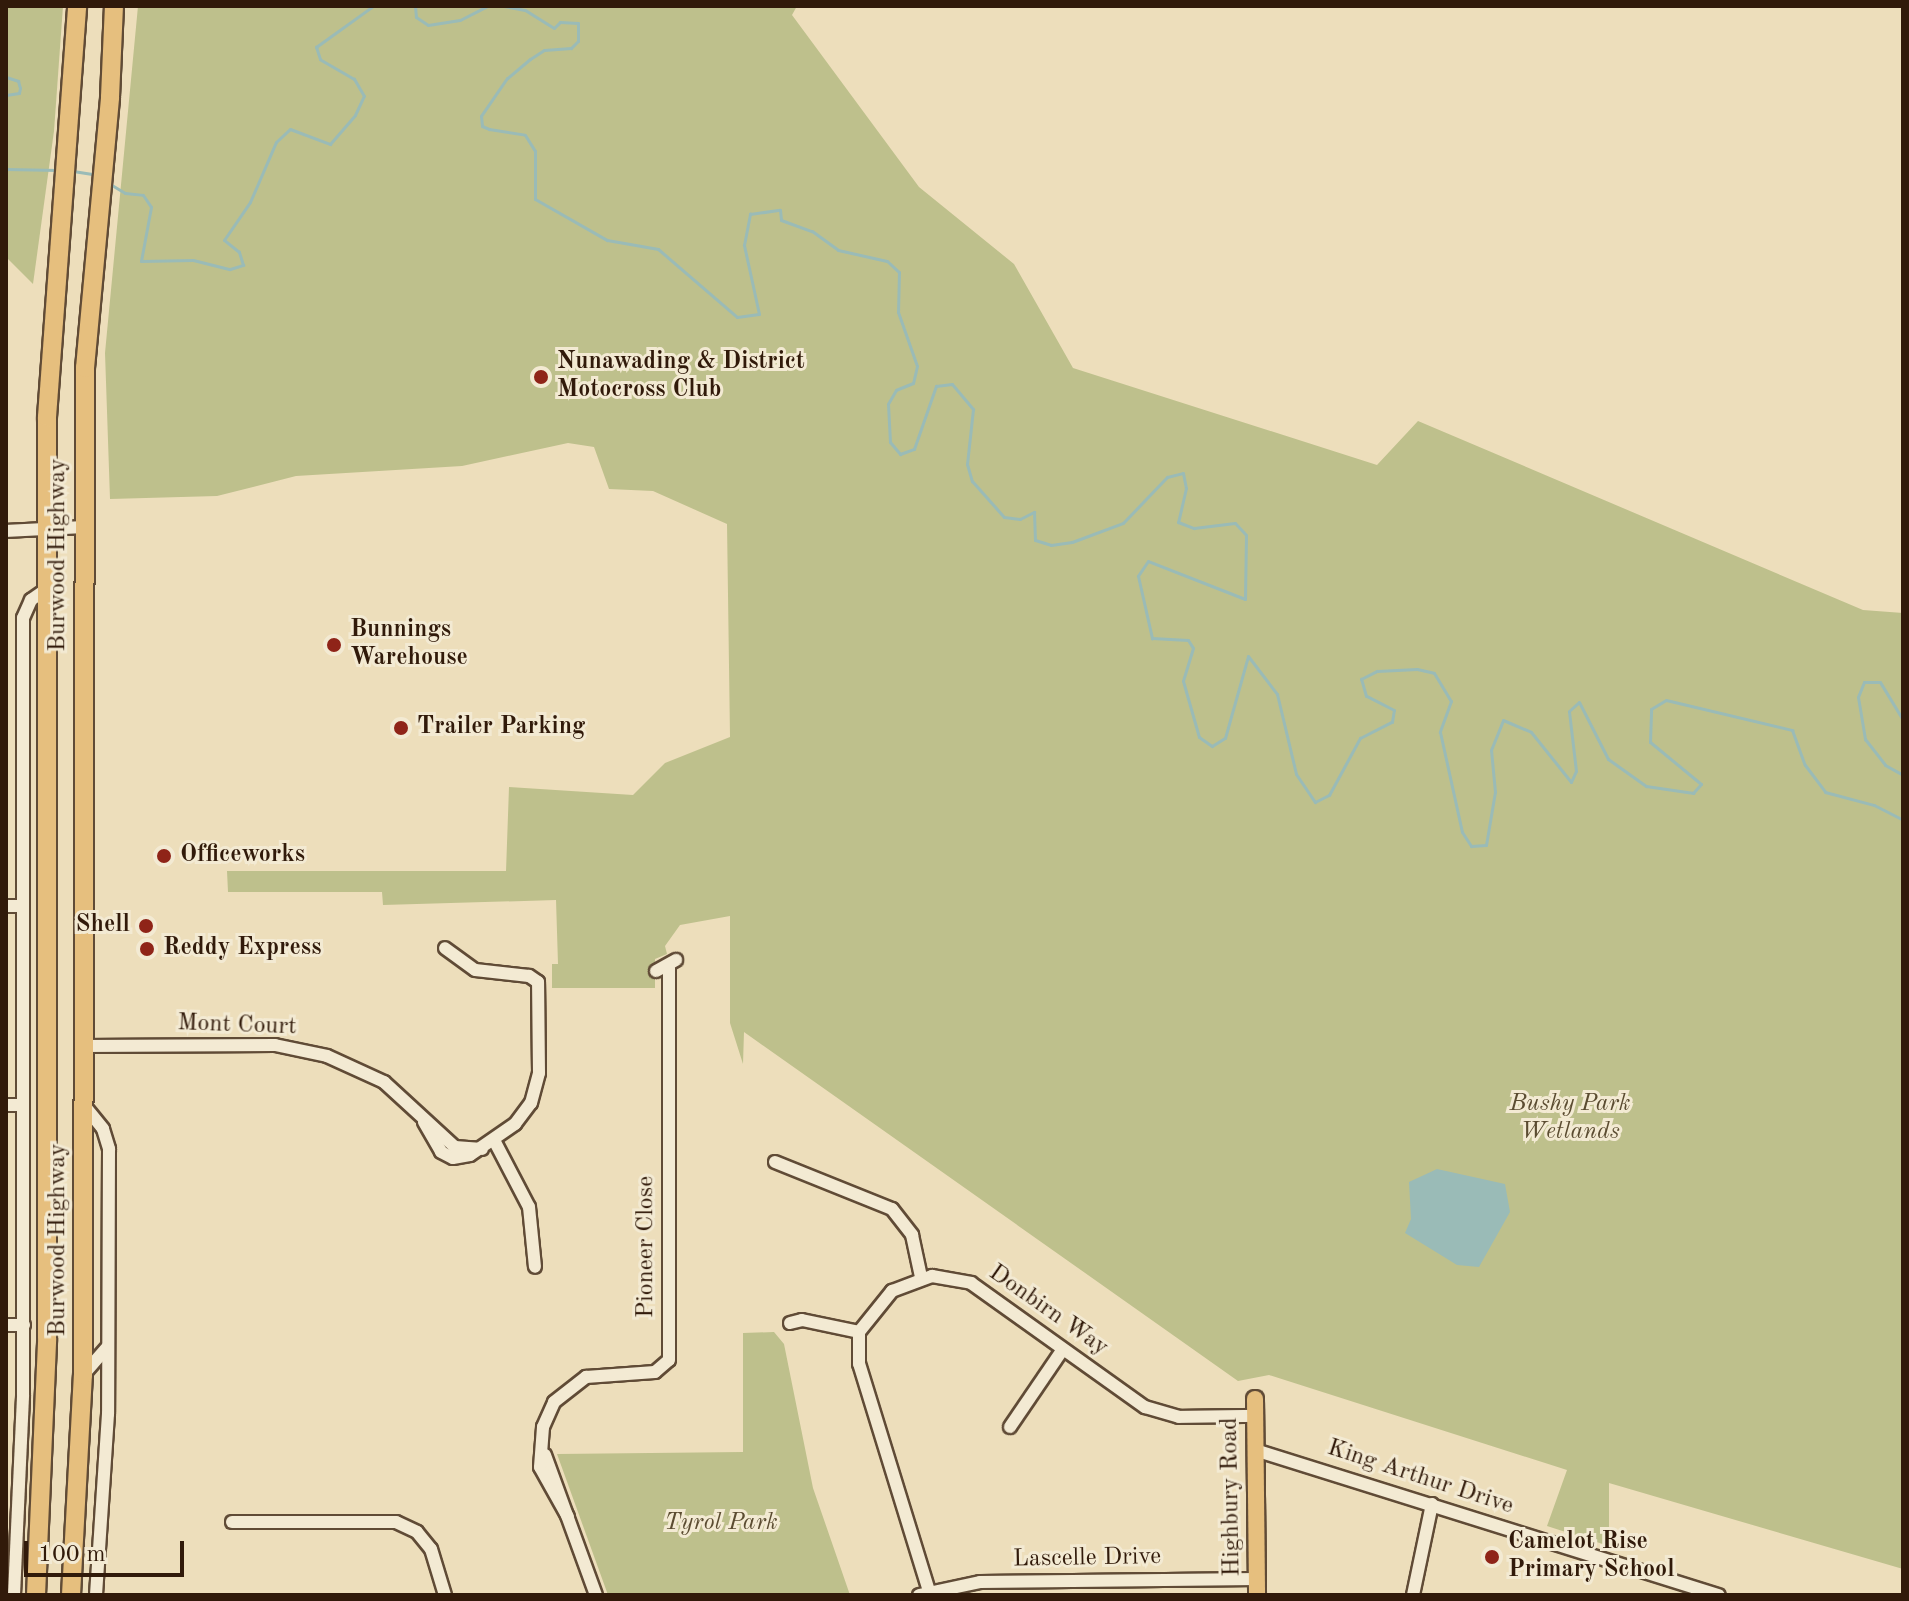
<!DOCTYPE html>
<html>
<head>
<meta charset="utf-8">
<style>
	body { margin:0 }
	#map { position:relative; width:1909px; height:1601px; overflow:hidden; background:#eddebb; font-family:"Old Standard TT",serif }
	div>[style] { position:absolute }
	.green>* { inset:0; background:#bec08c }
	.water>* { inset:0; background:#9abbb7 }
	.stream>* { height:3px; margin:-1.5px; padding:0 1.5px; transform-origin:1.5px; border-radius:1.5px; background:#9abbb7 }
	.roads { filter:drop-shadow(2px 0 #604b36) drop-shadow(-2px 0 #604b36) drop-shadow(0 2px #604b36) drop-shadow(0 -2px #604b36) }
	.minor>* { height:12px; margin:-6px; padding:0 6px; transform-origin:6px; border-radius:6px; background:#f3ead3 }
	.major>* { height:16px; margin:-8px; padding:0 8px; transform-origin:8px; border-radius:8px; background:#e6bf7e }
	.highway>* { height:18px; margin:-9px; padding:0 9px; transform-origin:9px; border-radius:9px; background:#e6bf7e }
	.dots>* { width:22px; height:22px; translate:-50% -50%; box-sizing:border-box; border:4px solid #f3ead3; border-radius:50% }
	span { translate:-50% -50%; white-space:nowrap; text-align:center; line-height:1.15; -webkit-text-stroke:6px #f3ead3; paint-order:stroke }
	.poi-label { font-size:24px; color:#311a0a; font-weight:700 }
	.left { translate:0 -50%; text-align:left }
	.right { translate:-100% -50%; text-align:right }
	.street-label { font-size:24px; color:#311a0a }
	.park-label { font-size:24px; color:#5b4c31; font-style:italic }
	.frame { position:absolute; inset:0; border:8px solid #311a0a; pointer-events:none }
	.scale { position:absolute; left:24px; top:1541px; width:160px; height:36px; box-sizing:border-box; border:4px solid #311a0a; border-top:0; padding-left:10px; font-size:24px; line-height:28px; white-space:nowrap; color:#311a0a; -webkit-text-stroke:6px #f3ead3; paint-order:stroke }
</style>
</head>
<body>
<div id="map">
	<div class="green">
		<i style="clip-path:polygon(6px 6px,63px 6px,54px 131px,33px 284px,6px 257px)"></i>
		<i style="clip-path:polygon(138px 6px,797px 6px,792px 15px,919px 187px,1014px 264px,1073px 368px,1377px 465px,1418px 421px,1863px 610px,1903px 613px,1903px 1569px,1609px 1483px,1609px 1546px,1547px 1526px,1567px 1470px,1269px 1375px,1238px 1381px,744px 1032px,743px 1064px,730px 1023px,730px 916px,680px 925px,665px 946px,667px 954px,655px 959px,655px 988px,552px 988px,552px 964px,558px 964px,556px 900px,383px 905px,382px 892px,228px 892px,227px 871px,506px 871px,509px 787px,633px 795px,665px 763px,730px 737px,727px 524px,653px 491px,609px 489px,594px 447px,568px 443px,462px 466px,296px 476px,217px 496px,110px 499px,105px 353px)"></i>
		<i style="clip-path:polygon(774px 1332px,784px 1344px,813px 1488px,850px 1595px,608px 1595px,557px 1454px,743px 1452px,743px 1333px)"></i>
	</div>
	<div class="water">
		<i style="clip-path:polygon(1437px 1169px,1505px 1184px,1510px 1212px,1479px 1267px,1457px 1265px,1405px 1233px,1411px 1219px,1409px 1182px)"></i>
	</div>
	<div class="stream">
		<i style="left:415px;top:6px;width:11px;rotate:85deg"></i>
		<i style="left:416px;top:17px;width:14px;rotate:34deg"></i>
		<i style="left:428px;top:25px;width:32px;rotate:-9deg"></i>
		<i style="left:460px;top:20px;width:31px;rotate:-27deg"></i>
		<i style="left:504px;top:6px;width:21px;rotate:11deg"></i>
		<i style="left:525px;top:10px;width:34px;rotate:32deg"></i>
		<i style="left:554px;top:28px;width:8px;rotate:-45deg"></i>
		<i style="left:560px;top:22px;width:18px;rotate:3deg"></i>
		<i style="left:578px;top:23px;width:18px;rotate:90deg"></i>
		<i style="left:578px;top:41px;width:10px;rotate:135deg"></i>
		<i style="left:571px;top:48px;width:27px;rotate:176deg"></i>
		<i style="left:544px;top:50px;width:17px;rotate:147deg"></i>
		<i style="left:530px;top:59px;width:30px;rotate:140deg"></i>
		<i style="left:507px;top:78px;width:46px;rotate:124.4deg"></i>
		<i style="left:481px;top:116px;width:10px;rotate:84deg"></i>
		<i style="left:482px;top:126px;width:8px;rotate:23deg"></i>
		<i style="left:489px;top:129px;width:36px;rotate:9deg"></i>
		<i style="left:525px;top:135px;width:19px;rotate:58deg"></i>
		<i style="left:535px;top:151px;width:48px;rotate:90deg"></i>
		<i style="left:535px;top:199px;width:83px;rotate:29.7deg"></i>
		<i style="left:607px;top:240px;width:52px;rotate:10deg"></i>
		<i style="left:658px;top:249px;width:104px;rotate:40.7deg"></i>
		<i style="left:737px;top:317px;width:22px;rotate:-8deg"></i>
		<i style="left:759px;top:314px;width:71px;rotate:-102.3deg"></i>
		<i style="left:744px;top:245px;width:32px;rotate:-79deg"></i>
		<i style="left:750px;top:214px;width:30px;rotate:-8deg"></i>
		<i style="left:780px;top:210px;width:10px;rotate:84deg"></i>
		<i style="left:781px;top:220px;width:33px;rotate:20deg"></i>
		<i style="left:812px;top:231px;width:32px;rotate:36deg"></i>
		<i style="left:838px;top:250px;width:50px;rotate:12.7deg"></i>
		<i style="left:887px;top:261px;width:16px;rotate:43deg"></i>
		<i style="left:899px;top:272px;width:40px;rotate:91.4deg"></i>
		<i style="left:898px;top:312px;width:57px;rotate:70.6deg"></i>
		<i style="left:917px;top:366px;width:17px;rotate:103deg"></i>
		<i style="left:913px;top:383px;width:18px;rotate:158deg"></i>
		<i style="left:896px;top:390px;width:16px;rotate:120deg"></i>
		<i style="left:888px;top:404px;width:38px;rotate:87deg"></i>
		<i style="left:890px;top:442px;width:16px;rotate:50deg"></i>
		<i style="left:900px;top:454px;width:15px;rotate:-20deg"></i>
		<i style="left:914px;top:449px;width:67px;rotate:-70.8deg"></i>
		<i style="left:936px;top:386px;width:16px;rotate:-7deg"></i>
		<i style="left:952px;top:384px;width:33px;rotate:50deg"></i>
		<i style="left:973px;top:409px;width:55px;rotate:96.2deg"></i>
		<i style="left:967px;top:464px;width:18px;rotate:74deg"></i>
		<i style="left:972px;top:481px;width:48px;rotate:48.4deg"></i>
		<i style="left:1004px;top:517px;width:16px;rotate:7deg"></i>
		<i style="left:1020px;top:519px;width:16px;rotate:-27deg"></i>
		<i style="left:1034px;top:512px;width:28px;rotate:88deg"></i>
		<i style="left:1035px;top:540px;width:17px;rotate:17deg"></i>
		<i style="left:1051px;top:545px;width:21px;rotate:-8deg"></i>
		<i style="left:1072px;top:542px;width:54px;rotate:-20.4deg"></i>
		<i style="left:1123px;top:523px;width:64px;rotate:-46.3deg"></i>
		<i style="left:1167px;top:477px;width:16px;rotate:-14deg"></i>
		<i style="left:1183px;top:473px;width:15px;rotate:79deg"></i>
		<i style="left:1186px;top:488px;width:35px;rotate:103deg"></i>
		<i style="left:1178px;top:522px;width:17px;rotate:21deg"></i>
		<i style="left:1194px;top:528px;width:41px;rotate:-7deg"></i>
		<i style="left:1235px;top:523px;width:16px;rotate:47deg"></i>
		<i style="left:1246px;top:535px;width:64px;rotate:90.9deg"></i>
		<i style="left:1245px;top:599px;width:104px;rotate:-158.6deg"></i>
		<i style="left:1148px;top:561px;width:18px;rotate:124deg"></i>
		<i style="left:1138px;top:576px;width:64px;rotate:77.3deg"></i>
		<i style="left:1152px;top:638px;width:36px;rotate:3deg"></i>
		<i style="left:1188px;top:640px;width:9px;rotate:58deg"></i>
		<i style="left:1193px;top:648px;width:34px;rotate:107deg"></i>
		<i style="left:1183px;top:681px;width:58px;rotate:74.1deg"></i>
		<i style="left:1199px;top:737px;width:16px;rotate:35deg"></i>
		<i style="left:1212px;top:746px;width:15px;rotate:-32deg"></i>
		<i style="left:1225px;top:738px;width:85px;rotate:-74.3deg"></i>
		<i style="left:1248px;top:656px;width:48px;rotate:52.7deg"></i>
		<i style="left:1277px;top:694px;width:82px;rotate:76.6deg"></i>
		<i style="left:1296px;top:774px;width:34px;rotate:56deg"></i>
		<i style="left:1315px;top:802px;width:16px;rotate:-27deg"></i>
		<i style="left:1329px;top:795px;width:65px;rotate:-61.5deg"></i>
		<i style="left:1360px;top:738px;width:36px;rotate:-27deg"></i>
		<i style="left:1392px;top:722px;width:12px;rotate:-81deg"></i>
		<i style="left:1394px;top:710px;width:31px;rotate:-153deg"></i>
		<i style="left:1366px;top:696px;width:18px;rotate:-106deg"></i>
		<i style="left:1361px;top:679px;width:18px;rotate:-27deg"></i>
		<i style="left:1377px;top:671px;width:40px;rotate:-2.9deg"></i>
		<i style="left:1417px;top:669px;width:17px;rotate:13deg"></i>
		<i style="left:1434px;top:673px;width:33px;rotate:59deg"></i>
		<i style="left:1451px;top:701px;width:33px;rotate:110deg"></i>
		<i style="left:1440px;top:732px;width:102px;rotate:77.6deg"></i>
		<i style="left:1462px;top:832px;width:17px;rotate:57deg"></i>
		<i style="left:1471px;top:846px;width:15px;rotate:-4deg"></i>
		<i style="left:1486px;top:845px;width:54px;rotate:-80.4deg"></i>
		<i style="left:1495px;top:792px;width:42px;rotate:-95.4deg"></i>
		<i style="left:1491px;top:750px;width:32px;rotate:-68deg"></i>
		<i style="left:1503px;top:720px;width:30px;rotate:23deg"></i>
		<i style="left:1531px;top:732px;width:64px;rotate:51.3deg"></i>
		<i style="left:1571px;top:782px;width:12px;rotate:-66deg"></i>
		<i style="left:1576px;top:771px;width:60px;rotate:-96.7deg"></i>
		<i style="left:1569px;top:711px;width:13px;rotate:-42deg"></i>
		<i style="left:1579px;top:702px;width:64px;rotate:63deg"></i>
		<i style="left:1608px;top:759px;width:47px;rotate:35.4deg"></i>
		<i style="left:1646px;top:786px;width:48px;rotate:8.5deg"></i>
		<i style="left:1693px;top:793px;width:12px;rotate:-48deg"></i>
		<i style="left:1701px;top:784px;width:66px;rotate:-140.5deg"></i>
		<i style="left:1650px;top:742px;width:33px;rotate:-88deg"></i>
		<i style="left:1651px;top:709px;width:17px;rotate:-31deg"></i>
		<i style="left:1666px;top:700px;width:130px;rotate:13.4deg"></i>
		<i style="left:1792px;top:730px;width:37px;rotate:70deg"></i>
		<i style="left:1805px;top:765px;width:34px;rotate:53deg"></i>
		<i style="left:1825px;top:792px;width:51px;rotate:14.9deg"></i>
		<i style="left:1874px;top:805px;width:33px;rotate:27deg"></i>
		<i style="left:6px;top:77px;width:13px;rotate:18deg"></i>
		<i style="left:18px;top:81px;width:7px;rotate:74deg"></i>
		<i style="left:20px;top:88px;width:5px;rotate:101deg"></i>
		<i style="left:19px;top:93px;width:13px;rotate:171deg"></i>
		<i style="left:6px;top:169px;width:52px;rotate:1.1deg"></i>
		<i style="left:73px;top:171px;width:24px;rotate:9deg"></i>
		<i style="left:110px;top:184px;width:17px;rotate:31deg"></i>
		<i style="left:125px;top:193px;width:18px;rotate:6deg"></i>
		<i style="left:143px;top:195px;width:14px;rotate:56deg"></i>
		<i style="left:151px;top:207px;width:55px;rotate:100.5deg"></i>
		<i style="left:141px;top:261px;width:52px;rotate:-1.1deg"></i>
		<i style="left:193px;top:260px;width:38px;rotate:14deg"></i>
		<i style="left:230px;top:269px;width:14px;rotate:-17deg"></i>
		<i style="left:243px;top:265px;width:14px;rotate:-107deg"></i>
		<i style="left:239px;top:252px;width:19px;rotate:-141deg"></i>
		<i style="left:224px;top:240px;width:46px;rotate:-55.6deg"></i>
		<i style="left:250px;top:202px;width:65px;rotate:-66.6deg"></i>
		<i style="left:276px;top:142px;width:19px;rotate:-43deg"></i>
		<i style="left:290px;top:129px;width:43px;rotate:20.6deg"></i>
		<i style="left:330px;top:144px;width:38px;rotate:-49deg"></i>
		<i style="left:355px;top:115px;width:21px;rotate:-65deg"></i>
		<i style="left:364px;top:96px;width:20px;rotate:-120deg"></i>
		<i style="left:354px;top:79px;width:39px;rotate:-150deg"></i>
		<i style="left:320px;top:59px;width:13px;rotate:-108deg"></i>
		<i style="left:316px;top:47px;width:70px;rotate:-35.7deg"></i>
		<i style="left:1903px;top:720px;width:44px;rotate:-121.2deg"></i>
		<i style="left:1880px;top:682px;width:16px;rotate:180deg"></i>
		<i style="left:1864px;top:682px;width:16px;rotate:112deg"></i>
		<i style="left:1858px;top:697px;width:43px;rotate:80.5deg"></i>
		<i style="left:1865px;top:739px;width:33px;rotate:52deg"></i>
		<i style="left:1885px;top:765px;width:21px;rotate:29deg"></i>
	</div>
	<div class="roads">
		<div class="minor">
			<i style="left:6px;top:531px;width:77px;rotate:-3deg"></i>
			<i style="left:6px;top:906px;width:17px"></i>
			<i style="left:656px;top:971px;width:23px;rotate:-29deg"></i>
			<i style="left:84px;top:1046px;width:191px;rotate:-0.3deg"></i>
			<i style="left:275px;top:1045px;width:53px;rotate:11.9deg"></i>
			<i style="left:327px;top:1056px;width:63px;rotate:24.5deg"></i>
			<i style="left:384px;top:1082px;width:96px;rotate:42.5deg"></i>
			<i style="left:455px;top:1147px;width:27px;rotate:4deg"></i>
			<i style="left:83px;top:1104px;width:32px;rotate:51deg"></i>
			<i style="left:103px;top:1129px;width:21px;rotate:73deg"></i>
			<i style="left:109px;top:1149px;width:265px;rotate:90.2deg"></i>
			<i style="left:108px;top:1414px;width:181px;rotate:93.8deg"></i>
			<i style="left:6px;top:1105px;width:17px"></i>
			<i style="left:424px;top:1122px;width:34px;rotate:60deg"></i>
			<i style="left:441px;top:1152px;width:13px;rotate:27deg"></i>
			<i style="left:453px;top:1158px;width:17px;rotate:-10deg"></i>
			<i style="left:470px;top:1155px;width:55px;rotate:-34.6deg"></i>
			<i style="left:515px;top:1124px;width:26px;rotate:-53deg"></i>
			<i style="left:531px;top:1103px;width:31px;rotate:-75deg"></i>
			<i style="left:539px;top:1073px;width:91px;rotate:-90.6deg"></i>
			<i style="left:538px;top:982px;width:11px;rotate:-146deg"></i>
			<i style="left:529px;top:976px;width:54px;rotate:-173.7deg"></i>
			<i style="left:475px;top:970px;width:37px;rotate:-144deg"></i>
			<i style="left:495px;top:1142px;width:73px;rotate:62.4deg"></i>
			<i style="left:529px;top:1207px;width:60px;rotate:84.3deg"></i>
			<i style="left:775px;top:1162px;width:126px;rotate:21.9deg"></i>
			<i style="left:892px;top:1209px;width:33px;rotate:52deg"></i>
			<i style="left:912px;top:1235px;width:43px;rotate:77.9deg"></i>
			<i style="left:790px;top:1323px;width:12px;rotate:-14deg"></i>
			<i style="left:802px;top:1320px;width:58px;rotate:11.9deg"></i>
			<i style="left:6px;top:1325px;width:18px"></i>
			<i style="left:83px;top:1375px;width:38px;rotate:-49deg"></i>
			<i style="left:1010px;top:1427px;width:94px;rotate:-55.8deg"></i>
			<i style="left:1255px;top:1450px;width:486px;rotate:17.4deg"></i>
			<i style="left:545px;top:1455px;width:149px;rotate:70deg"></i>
			<i style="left:568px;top:1517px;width:57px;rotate:-119.2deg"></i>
			<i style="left:540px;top:1467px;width:40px;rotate:-85.7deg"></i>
			<i style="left:543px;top:1427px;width:27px;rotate:-66deg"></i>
			<i style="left:554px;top:1402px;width:41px;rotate:-38deg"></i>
			<i style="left:586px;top:1377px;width:69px;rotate:-4.1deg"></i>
			<i style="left:655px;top:1372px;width:18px;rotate:-41deg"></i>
			<i style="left:669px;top:1360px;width:392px;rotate:-90deg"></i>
			<i style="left:232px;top:1522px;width:164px"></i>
			<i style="left:396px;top:1522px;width:23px;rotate:25deg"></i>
			<i style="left:417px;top:1532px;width:22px;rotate:51deg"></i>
			<i style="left:431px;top:1549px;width:48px;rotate:73.1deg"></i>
			<i style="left:929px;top:1591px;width:238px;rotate:-107.1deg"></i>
			<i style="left:859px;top:1364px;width:32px;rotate:-90deg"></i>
			<i style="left:859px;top:1332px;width:53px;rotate:-51.2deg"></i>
			<i style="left:892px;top:1291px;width:43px;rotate:-20.6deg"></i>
			<i style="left:932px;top:1276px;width:40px;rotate:10deg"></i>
			<i style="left:971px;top:1283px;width:214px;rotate:35.5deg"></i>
			<i style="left:1145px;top:1407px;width:35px;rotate:16deg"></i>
			<i style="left:1179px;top:1417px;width:76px;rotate:-0.8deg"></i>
			<i style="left:14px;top:1595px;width:200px;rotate:-87.4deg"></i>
			<i style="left:23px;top:1395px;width:777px;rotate:-90deg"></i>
			<i style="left:23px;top:618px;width:20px;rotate:-66deg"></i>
			<i style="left:31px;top:600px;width:16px;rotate:-35deg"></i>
			<i style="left:919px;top:1595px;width:62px;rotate:-12deg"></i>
			<i style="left:980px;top:1582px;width:277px;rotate:-0.6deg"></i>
			<i style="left:1413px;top:1595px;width:93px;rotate:-78.2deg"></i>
		</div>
		<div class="major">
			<i style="left:1255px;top:1399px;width:196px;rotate:89.4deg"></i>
		</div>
		<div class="highway">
			<i style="left:36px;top:1595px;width:257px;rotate:-87.5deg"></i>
			<i style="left:47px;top:1338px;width:921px;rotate:-90deg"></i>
			<i style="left:47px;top:417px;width:412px;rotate:-85.8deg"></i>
			<i style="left:71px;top:1595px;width:220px;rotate:-86.9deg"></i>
			<i style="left:83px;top:1375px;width:1007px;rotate:-89.89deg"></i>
			<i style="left:85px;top:368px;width:272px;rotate:-84.7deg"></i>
			<i style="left:110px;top:97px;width:91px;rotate:-87.5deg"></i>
		</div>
	</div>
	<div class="dots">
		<i style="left:541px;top:377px;background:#8f2418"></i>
		<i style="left:334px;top:645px;background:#8f2418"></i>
		<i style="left:401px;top:728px;background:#8f2418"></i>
		<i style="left:164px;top:856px;background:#8f2418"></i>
		<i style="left:146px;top:926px;background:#8f2418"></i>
		<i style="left:147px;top:949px;background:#8f2418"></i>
		<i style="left:1492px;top:1557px;background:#8f2418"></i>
	</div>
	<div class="poi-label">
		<span class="left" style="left:557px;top:377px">Nunawading &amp; District<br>Motocross Club</span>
		<span class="left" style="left:350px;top:645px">Bunnings<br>Warehouse</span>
		<span class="left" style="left:417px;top:728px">Trailer Parking</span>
		<span class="left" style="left:180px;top:856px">Officeworks</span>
		<span class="right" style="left:130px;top:926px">Shell</span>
		<span class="left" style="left:163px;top:949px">Reddy Express</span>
		<span class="left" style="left:1508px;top:1557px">Camelot Rise<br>Primary School</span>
	</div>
	<div class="street-label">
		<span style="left:59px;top:555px;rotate:-90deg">Burwood Highway</span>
		<span style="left:237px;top:1026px;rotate:2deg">Mont Court</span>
		<span style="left:59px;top:1240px;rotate:-90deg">Burwood Highway</span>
		<span style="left:647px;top:1247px;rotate:-90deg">Pioneer Close</span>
		<span style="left:1048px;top:1311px;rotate:35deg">Donbirn Way</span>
		<span style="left:1420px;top:1478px;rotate:18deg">King Arthur Drive</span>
		<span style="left:1232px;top:1497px;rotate:-91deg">Highbury Road</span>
		<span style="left:1087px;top:1559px;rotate:-1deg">Lascelle Drive</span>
	</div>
	<div class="park-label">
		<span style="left:1570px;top:1119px">Bushy Park<br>Wetlands</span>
		<span style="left:721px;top:1524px">Tyrol Park</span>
	</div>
	<div class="frame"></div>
	<div class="scale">100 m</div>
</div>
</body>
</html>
